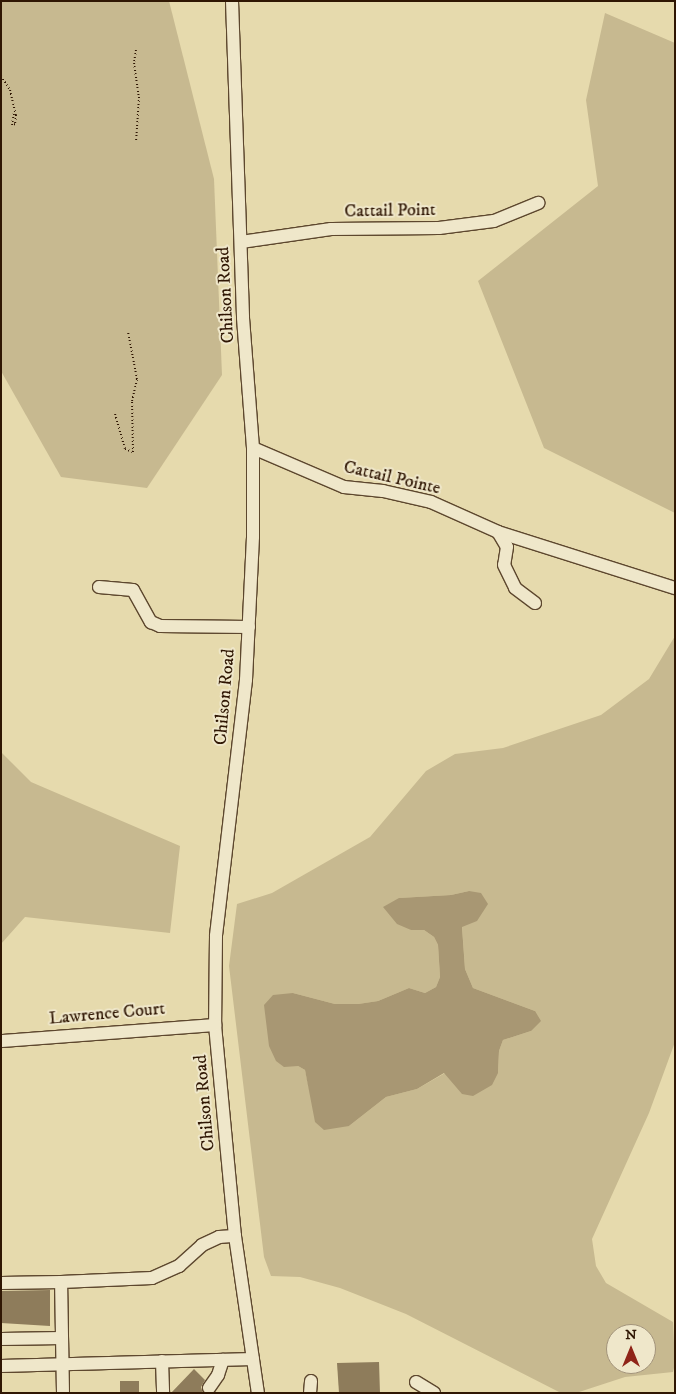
<!DOCTYPE html>
<html>
<head>
<meta charset="utf-8">
<style>
	body { margin:0 }
	#map { position:relative; width:676px; height:1394px; overflow:hidden; background:#e6daad; font-family:"IM FELL DW Pica",serif }
	div>[style] { position:absolute }
	.green>* { inset:0; background:#c7b990 }
	.water>* { inset:0; background:#a89773 }
	.building>* { inset:0; background:#8e7c5b }
	.path>* { height:2px; margin-top:-1px; transform-origin:0; background:repeating-linear-gradient(90deg,#2f1603 0 1px,transparent 0 3.5px) }
	.roads { filter:drop-shadow(1px 0 #5d472e) drop-shadow(-1px 0 #5d472e) drop-shadow(0 1px #5d472e) drop-shadow(0 -1px #5d472e) }
	.minor>* { height:12px; margin:-6px; padding:0 6px; transform-origin:6px; border-radius:6px; background:#efe7ca }
	span { translate:-50% -50%; white-space:nowrap; text-align:center; line-height:1.15; -webkit-text-stroke:4px #efe7ca; paint-order:stroke }
	.street-label { font-size:18px; color:#2f1603 }
	.frame { position:absolute; inset:0; border:2px solid #2f1603; pointer-events:none }
	.north { position:absolute; left:606px; top:1324px; width:50px; height:50px; box-sizing:border-box; background:#efe7ca; border:1px solid #a2937a; border-radius:50%; rotate:0deg; font-size:14px; font-weight:700; line-height:20px; text-align:center; color:#2f1603 }
	.north::after { content:''; display:block; margin:auto; width:18px; height:22px; background:#8f2418; clip-path:polygon(50% 0,100% 100%,50% 72%,0 100%) }
</style>
</head>
<body>
<div id="map">
	<div class="green">
		<i style="clip-path:polygon(1px 1px,169px 1px,214px 179px,222px 375px,147px 488px,61px 477px,1px 371px)"></i>
		<i style="clip-path:polygon(605px 13px,675px 43px,675px 513px,544px 448px,478px 281px,598px 186px,586px 100px)"></i>
		<i style="clip-path:polygon(evenodd,675px 636px,675px 1042px,649px 1113px,592px 1239px,596px 1266px,606px 1283px,673px 1322px,675px 1364px,673px 1372px,625px 1377px,576px 1393px,561px 1393px,406px 1314px,340px 1288px,300px 1277px,271px 1276px,264px 1257px,229px 966px,237px 904px,272px 893px,370px 837px,426px 771px,455px 754px,503px 748px,601px 715px,649px 679px,675px 636px,469px 891px,462px 926px,465px 969px,473px 988px,535px 1011px,531px 1031px,503px 1040px,499px 1051px,498px 1073px,445px 1073px,417px 1089px,386px 1097px,349px 1126px,309px 1088px,305px 1070px,298px 1066px,293px 993px,335px 1004px,358px 1004px,378px 1001px,409px 988px,425px 993px,436px 987px,440px 977px,438px 945px,434px 937px,424px 930px,411px 930px,399px 898px,451px 895px,469px 891px,675px 636px,616px 1334px,646px 1334px,646px 1364px,616px 1364px,616px 1334px)"></i>
		<i style="clip-path:polygon(1px 752px,31px 782px,180px 846px,170px 933px,25px 917px,1px 944px)"></i>
	</div>
	<div class="water">
		<i style="clip-path:polygon(469px 891px,481px 893px,488px 904px,477px 921px,462px 927px,465px 969px,473px 988px,535px 1011px,541px 1021px,531px 1031px,503px 1040px,499px 1051px,498px 1073px,492px 1085px,473px 1096px,462px 1094px,444px 1073px,417px 1089px,386px 1097px,349px 1126px,324px 1130px,315px 1122px,305px 1070px,298px 1066px,284px 1067px,276px 1061px,269px 1046px,264px 1005px,273px 995px,293px 993px,335px 1004px,358px 1004px,378px 1001px,409px 988px,425px 993px,436px 987px,440px 977px,438px 945px,434px 937px,424px 930px,411px 930px,397px 924px,383px 907px,399px 898px,451px 895px)"></i>
	</div>
	<div class="building">
		<i style="clip-path:polygon(50px 1290px,50px 1326px,1px 1323px,1px 1291px)"></i>
		<i style="clip-path:polygon(379px 1362px,380px 1393px,339px 1393px,337px 1363px)"></i>
		<i style="clip-path:polygon(194px 1369px,205px 1380px,201px 1387px,203px 1393px,171px 1393px)"></i>
		<i style="clip-path:polygon(120px 1381px,139px 1381px,139px 1393px,120px 1393px)"></i>
	</div>
	<div class="path">
		<i style="left:136px;top:50px;width:13px;rotate:99deg"></i>
		<i style="left:134px;top:63px;width:34px;rotate:82deg"></i>
		<i style="left:139px;top:97px;width:45px;rotate:93.8deg"></i>
		<i style="left:1px;top:76px;width:17px;rotate:57deg"></i>
		<i style="left:10px;top:90px;width:26px;rotate:77deg"></i>
		<i style="left:16px;top:115px;width:9px;rotate:96deg"></i>
		<i style="left:15px;top:124px;width:3px;rotate:162deg"></i>
		<i style="left:12px;top:125px;width:12px;rotate:-81deg"></i>
		<i style="left:115px;top:414px;width:36px;rotate:74deg"></i>
		<i style="left:125px;top:449px;width:9px;rotate:21deg"></i>
		<i style="left:133px;top:452px;width:51px;rotate:-91.1deg"></i>
		<i style="left:132px;top:401px;width:23px;rotate:-77deg"></i>
		<i style="left:137px;top:379px;width:48px;rotate:-100.8deg"></i>
	</div>
	<div class="roads">
		<div class="minor">
			<i style="left:232px;top:1px;width:317px;rotate:88deg"></i>
			<i style="left:243px;top:318px;width:130px;rotate:85.6deg"></i>
			<i style="left:253px;top:448px;width:89px;rotate:90deg"></i>
			<i style="left:253px;top:537px;width:143px;rotate:92.8deg"></i>
			<i style="left:246px;top:680px;width:258px;rotate:96.7deg"></i>
			<i style="left:216px;top:936px;width:89px;rotate:90.6deg"></i>
			<i style="left:215px;top:1025px;width:212px;rotate:84.6deg"></i>
			<i style="left:235px;top:1236px;width:159px;rotate:81.7deg"></i>
			<i style="left:241px;top:242px;width:91px;rotate:-8.2deg"></i>
			<i style="left:331px;top:229px;width:108px;rotate:-0.5deg"></i>
			<i style="left:439px;top:228px;width:55px;rotate:-7.3deg"></i>
			<i style="left:494px;top:221px;width:48px;rotate:-22.2deg"></i>
			<i style="left:253px;top:448px;width:99px;rotate:23.2deg"></i>
			<i style="left:344px;top:487px;width:39px;rotate:6deg"></i>
			<i style="left:383px;top:491px;width:49px;rotate:12.9deg"></i>
			<i style="left:431px;top:502px;width:73px;rotate:24.1deg"></i>
			<i style="left:498px;top:532px;width:17px;rotate:59deg"></i>
			<i style="left:507px;top:547px;width:18px;rotate:99deg"></i>
			<i style="left:504px;top:565px;width:25px;rotate:64deg"></i>
			<i style="left:515px;top:588px;width:25px;rotate:37deg"></i>
			<i style="left:498px;top:532px;width:186px;rotate:17.6deg"></i>
			<i style="left:99px;top:587px;width:34px;rotate:5deg"></i>
			<i style="left:133px;top:590px;width:37px;rotate:61deg"></i>
			<i style="left:151px;top:622px;width:10px;rotate:24deg"></i>
			<i style="left:160px;top:626px;width:89px;rotate:0.6deg"></i>
			<i style="left:1px;top:1041px;width:215px;rotate:-4.3deg"></i>
			<i style="left:1px;top:1283px;width:60px;rotate:-1deg"></i>
			<i style="left:1px;top:1339px;width:61px;rotate:-0.9deg"></i>
			<i style="left:162px;top:1361px;width:32px;rotate:88deg"></i>
			<i style="left:1px;top:1366px;width:252px;rotate:-1.6deg"></i>
			<i style="left:416px;top:1382px;width:21px;rotate:31deg"></i>
			<i style="left:209px;top:1388px;width:16px;rotate:-55deg"></i>
			<i style="left:218px;top:1375px;width:16px;rotate:-72deg"></i>
			<i style="left:63px;top:1393px;width:111px;rotate:-91deg"></i>
			<i style="left:61px;top:1282px;width:91px;rotate:-2.5deg"></i>
			<i style="left:152px;top:1278px;width:30px;rotate:-24deg"></i>
			<i style="left:179px;top:1266px;width:31px;rotate:-42deg"></i>
			<i style="left:202px;top:1245px;width:19px;rotate:-25deg"></i>
			<i style="left:219px;top:1237px;width:16px;rotate:-4deg"></i>
			<i style="left:310px;top:1393px;width:12px;rotate:-85deg"></i>
		</div>
	</div>
	<div class="street-label">
		<span style="left:390px;top:211px;rotate:-1deg">Cattail Point</span>
		<span style="left:226px;top:295px;rotate:-93deg">Chilson Road</span>
		<span style="left:392px;top:478px;rotate:13deg">Cattail Pointe</span>
		<span style="left:225px;top:697px;rotate:-85deg">Chilson Road</span>
		<span style="left:107px;top:1014px;rotate:-5deg">Lawrence Court</span>
		<span style="left:205px;top:1103px;rotate:-95deg">Chilson Road</span>
	</div>
	<div class="frame"></div>
	<div class="north">N</div>
</div>
</body>
</html>
